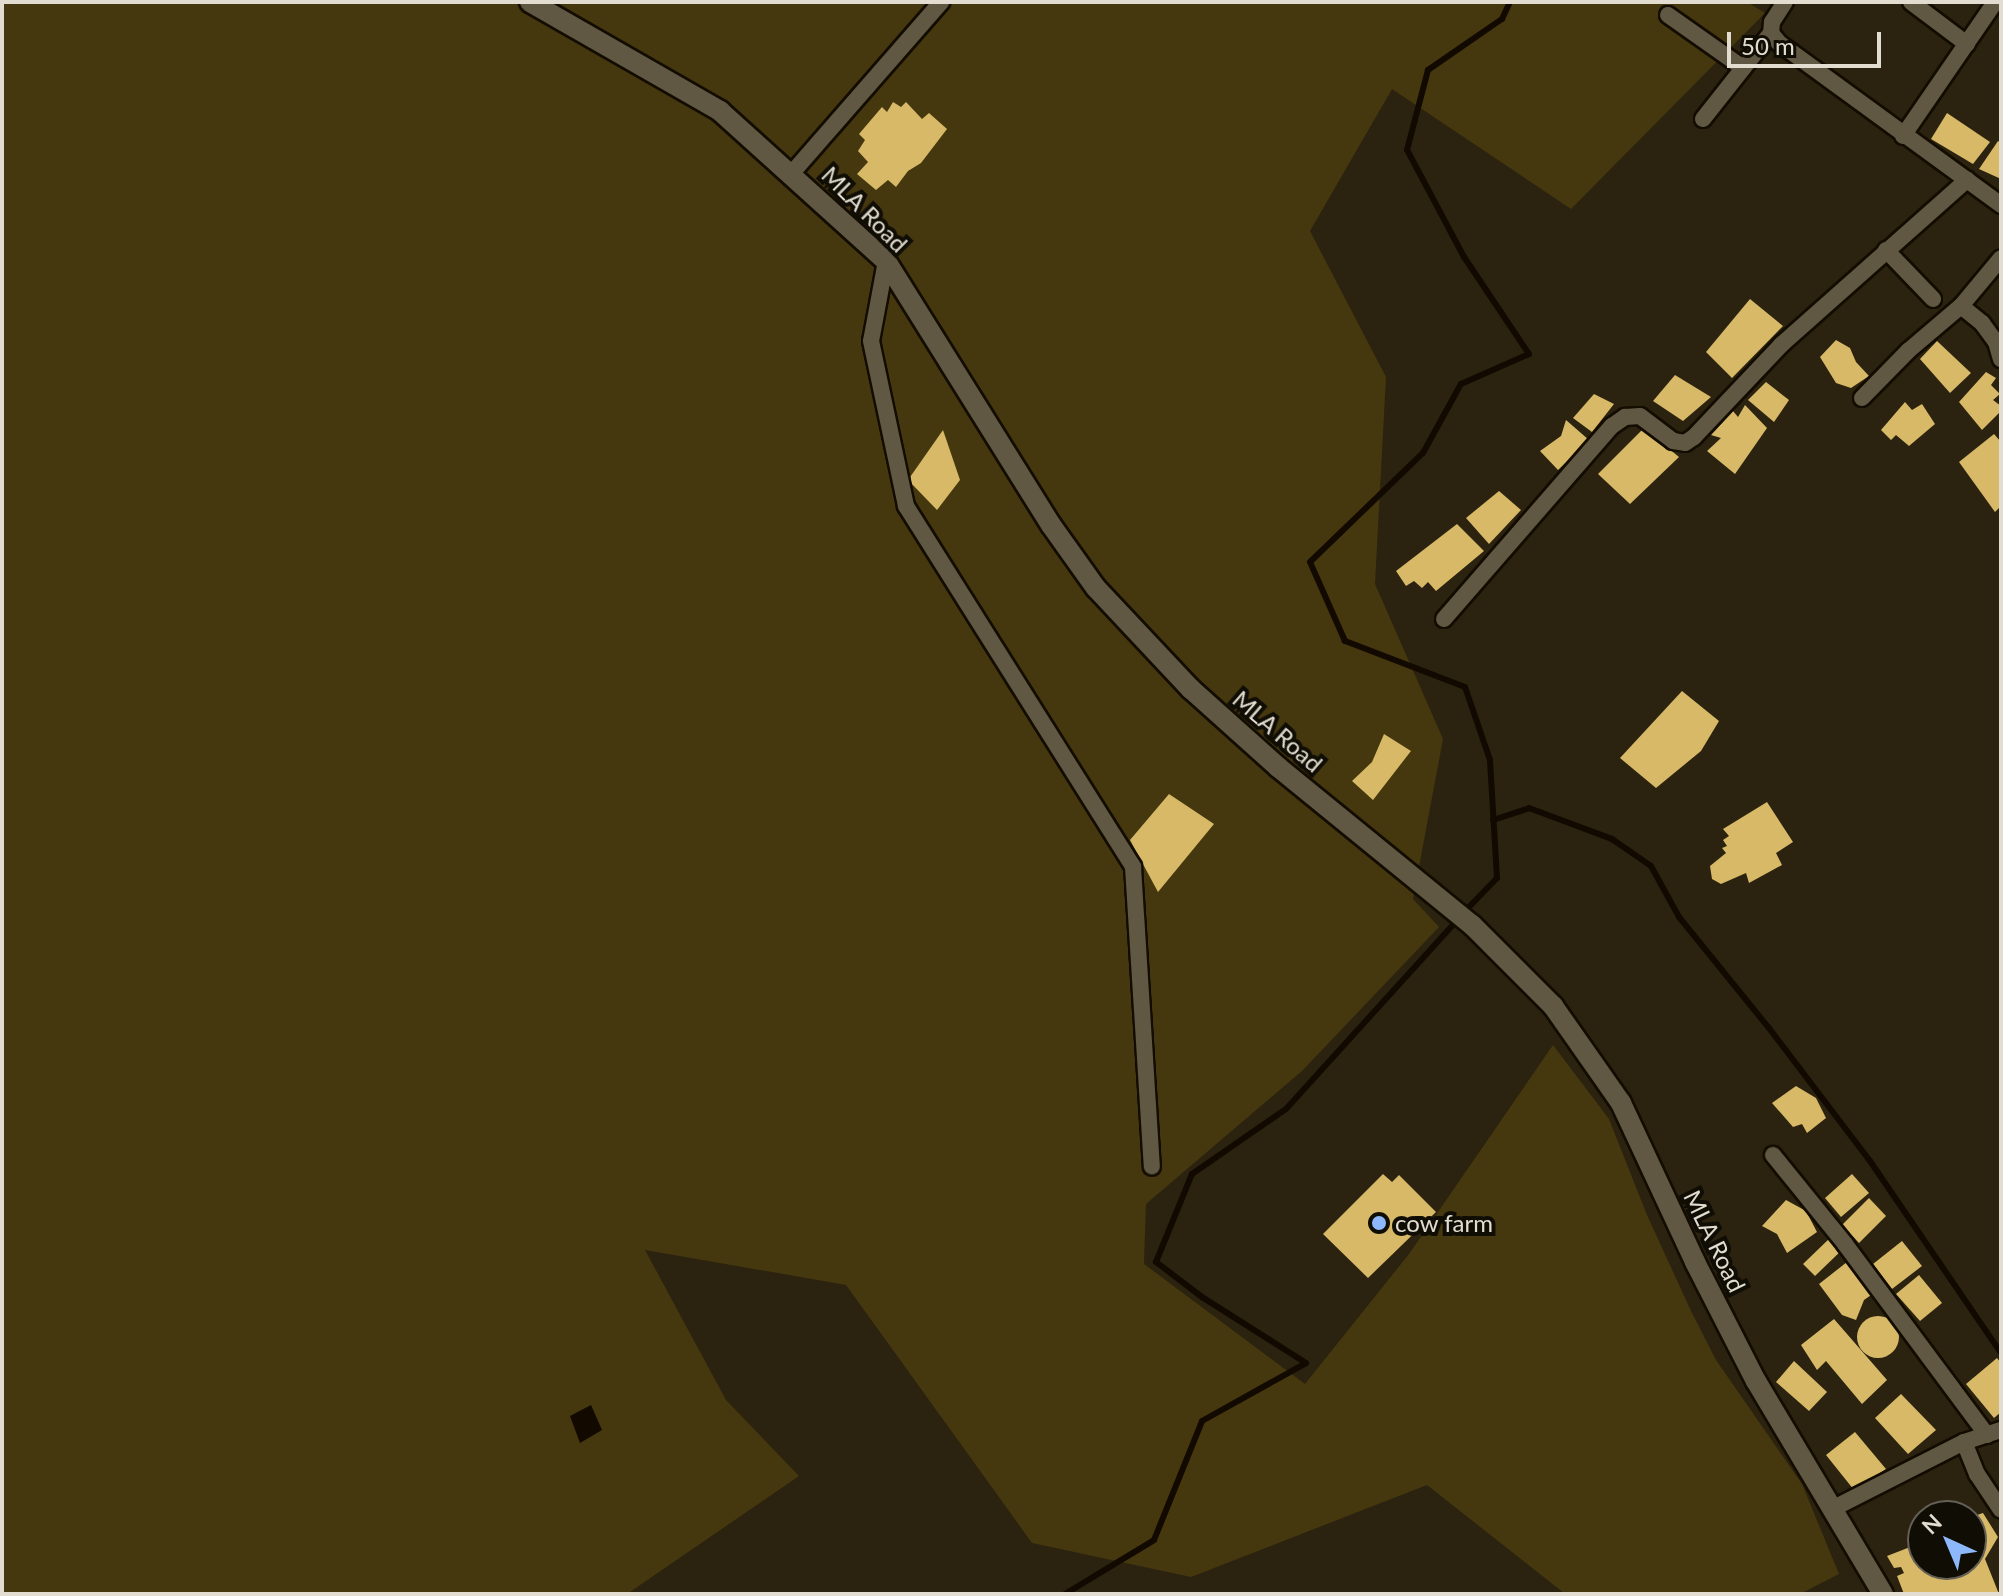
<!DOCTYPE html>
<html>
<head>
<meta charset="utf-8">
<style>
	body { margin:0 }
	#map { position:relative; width:2003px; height:1596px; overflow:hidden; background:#2b230f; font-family:Lato,sans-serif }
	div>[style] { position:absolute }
	.green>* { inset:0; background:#45370e }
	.water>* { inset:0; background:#120a00 }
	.stream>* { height:6px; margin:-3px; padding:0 3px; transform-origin:3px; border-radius:3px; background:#120a00 }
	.building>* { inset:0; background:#d7b967 }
	.round { border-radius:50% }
	.roads { filter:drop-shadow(2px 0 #130c00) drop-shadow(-2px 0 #130c00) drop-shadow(0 2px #130c00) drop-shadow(0 -2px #130c00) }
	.minor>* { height:16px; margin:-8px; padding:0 8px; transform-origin:8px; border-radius:8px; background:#605842 }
	.tertiary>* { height:20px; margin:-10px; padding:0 10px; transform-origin:10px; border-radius:10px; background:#605842 }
	.dots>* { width:22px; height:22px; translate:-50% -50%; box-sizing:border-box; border:4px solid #100d05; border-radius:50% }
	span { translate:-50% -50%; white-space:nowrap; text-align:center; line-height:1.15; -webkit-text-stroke:8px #100d05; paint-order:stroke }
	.street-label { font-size:24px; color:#e2ddd0 }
	.poi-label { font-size:24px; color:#e2ddd0 }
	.left { translate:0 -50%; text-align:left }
	.frame { position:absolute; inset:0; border:4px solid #e2ddd0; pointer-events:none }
	.north { position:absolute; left:1907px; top:1500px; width:80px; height:80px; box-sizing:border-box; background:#100d05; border:2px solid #646056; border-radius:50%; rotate:316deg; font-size:22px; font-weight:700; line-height:32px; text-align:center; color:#e2ddd0 }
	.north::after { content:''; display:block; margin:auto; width:28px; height:36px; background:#8db9fc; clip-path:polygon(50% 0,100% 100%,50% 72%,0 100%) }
	.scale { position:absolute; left:1727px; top:32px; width:154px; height:36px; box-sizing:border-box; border:4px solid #e2ddd0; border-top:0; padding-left:10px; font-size:24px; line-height:28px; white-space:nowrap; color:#e2ddd0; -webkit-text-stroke:6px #100d05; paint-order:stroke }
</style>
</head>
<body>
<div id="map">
	<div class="green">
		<i style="clip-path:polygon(2px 2px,1747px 2px,1765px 13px,1571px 209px,1392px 89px,1310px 231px,1386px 377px,1375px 584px,1443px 739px,1413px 899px,1439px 927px,1302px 1071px,1146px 1204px,1144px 1264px,1305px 1384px,1409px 1254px,1553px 1045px,1609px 1119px,1647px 1215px,1691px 1311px,1716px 1360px,1802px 1484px,1839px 1574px,1800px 1594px,1564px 1593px,1427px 1485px,1191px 1577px,1032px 1543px,846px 1285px,645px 1250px,726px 1400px,799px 1476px,627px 1594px,2px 1594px)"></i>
	</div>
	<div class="water">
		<i style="clip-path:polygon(591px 1405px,602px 1430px,580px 1443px,570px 1416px)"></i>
	</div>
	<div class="stream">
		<i style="left:1493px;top:820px;width:38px;rotate:-18deg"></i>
		<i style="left:1529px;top:808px;width:89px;rotate:20.5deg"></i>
		<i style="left:1612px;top:839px;width:47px;rotate:34.7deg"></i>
		<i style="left:1651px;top:866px;width:58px;rotate:61.2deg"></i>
		<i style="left:1679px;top:917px;width:143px;rotate:51deg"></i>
		<i style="left:1769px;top:1028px;width:167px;rotate:52.8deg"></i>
		<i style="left:1870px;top:1161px;width:232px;rotate:55.7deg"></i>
		<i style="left:1469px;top:907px;width:40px;rotate:-46deg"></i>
		<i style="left:1497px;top:878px;width:118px;rotate:-93.4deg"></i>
		<i style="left:1490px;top:760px;width:77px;rotate:-108.9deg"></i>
		<i style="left:1465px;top:687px;width:129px;rotate:-159deg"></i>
		<i style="left:1345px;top:641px;width:86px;rotate:-113.9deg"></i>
		<i style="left:1310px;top:562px;width:157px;rotate:-44deg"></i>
		<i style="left:1423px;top:453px;width:79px;rotate:-61.2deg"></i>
		<i style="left:1461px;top:384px;width:74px;rotate:-23.8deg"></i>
		<i style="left:1529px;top:354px;width:117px;rotate:-123.8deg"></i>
		<i style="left:1464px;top:257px;width:121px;rotate:-118deg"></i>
		<i style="left:1407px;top:150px;width:83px;rotate:-75.3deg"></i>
		<i style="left:1428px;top:70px;width:90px;rotate:-34.6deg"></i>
		<i style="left:1502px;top:19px;width:19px;rotate:-65deg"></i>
		<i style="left:1065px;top:1594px;width:104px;rotate:-31.2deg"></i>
		<i style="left:1154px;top:1540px;width:128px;rotate:-68deg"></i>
		<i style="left:1202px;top:1421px;width:119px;rotate:-29.1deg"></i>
		<i style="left:1306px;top:1363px;width:123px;rotate:-147.6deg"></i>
		<i style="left:1202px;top:1297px;width:58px;rotate:-142.7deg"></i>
		<i style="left:1156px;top:1262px;width:95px;rotate:-67.8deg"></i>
		<i style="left:1192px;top:1174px;width:114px;rotate:-34.7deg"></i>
		<i style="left:1286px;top:1109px;width:248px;rotate:-47.8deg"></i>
	</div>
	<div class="building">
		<i style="clip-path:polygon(893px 102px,901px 107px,906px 102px,922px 119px,929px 113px,947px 129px,921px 163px,908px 171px,896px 187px,888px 180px,876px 190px,857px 174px,868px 162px,858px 151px,865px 140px,859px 134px,882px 107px,887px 112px)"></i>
		<i style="clip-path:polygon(1947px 113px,1990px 142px,1973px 164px,1931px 139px)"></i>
		<i style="clip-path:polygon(1998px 141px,2001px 143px,2001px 179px,1979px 169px)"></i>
		<i style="clip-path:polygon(1750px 299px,1783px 326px,1732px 378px,1706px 352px)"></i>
		<i style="clip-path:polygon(1836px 340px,1850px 348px,1856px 362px,1869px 376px,1851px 388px,1836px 383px,1820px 357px)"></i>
		<i style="clip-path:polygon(1937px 341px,1971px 373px,1950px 393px,1920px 359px)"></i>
		<i style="clip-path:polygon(1986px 372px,1996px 378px,1991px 385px,2000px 394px,1993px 400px,2001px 406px,2001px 411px,1982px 430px,1959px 402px)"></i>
		<i style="clip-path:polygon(1675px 375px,1711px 397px,1683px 421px,1653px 401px)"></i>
		<i style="clip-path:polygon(1766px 382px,1789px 400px,1774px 422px,1748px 400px)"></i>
		<i style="clip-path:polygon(1594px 394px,1614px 404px,1592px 432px,1573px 418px)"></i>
		<i style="clip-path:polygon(1905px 402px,1912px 410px,1922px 404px,1935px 424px,1909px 446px,1896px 435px,1891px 440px,1881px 430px)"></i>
		<i style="clip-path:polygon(1745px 405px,1767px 428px,1735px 474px,1707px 451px,1721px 438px,1711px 435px,1733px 411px,1738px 417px)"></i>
		<i style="clip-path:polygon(1566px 420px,1589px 440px,1558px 470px,1540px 451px,1561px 436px)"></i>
		<i style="clip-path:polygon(1644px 428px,1679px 457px,1630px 504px,1598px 474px)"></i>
		<i style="clip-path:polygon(943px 430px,960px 480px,937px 510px,908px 480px)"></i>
		<i style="clip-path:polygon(1994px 434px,2001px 442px,2001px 506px,1995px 512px,1959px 462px)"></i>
		<i style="clip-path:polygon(1499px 491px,1521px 510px,1489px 544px,1466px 518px)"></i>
		<i style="clip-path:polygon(1457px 524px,1484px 551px,1436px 591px,1428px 582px,1422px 588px,1414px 581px,1406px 586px,1396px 571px)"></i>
		<i style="clip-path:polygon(1682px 691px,1719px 721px,1701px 751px,1656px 788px,1620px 758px)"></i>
		<i style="clip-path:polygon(1384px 734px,1411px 751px,1373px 800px,1352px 781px,1372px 762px)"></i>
		<i style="clip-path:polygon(1169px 794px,1214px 824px,1158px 892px,1130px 840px)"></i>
		<i style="clip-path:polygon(1767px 802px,1793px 842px,1776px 853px,1782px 865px,1749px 883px,1746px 873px,1721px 884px,1712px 879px,1710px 866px,1726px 853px,1722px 848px,1727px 846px,1723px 840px,1729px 836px,1723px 829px)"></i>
		<i style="clip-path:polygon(1796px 1086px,1816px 1098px,1826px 1118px,1807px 1133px,1802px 1124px,1793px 1127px,1772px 1103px)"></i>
		<i style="clip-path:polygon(1383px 1174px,1392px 1182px,1399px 1175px,1436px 1212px,1368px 1278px,1323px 1234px)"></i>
		<i style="clip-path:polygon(1852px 1174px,1869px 1193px,1841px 1217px,1825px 1198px)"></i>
		<i style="clip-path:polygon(1869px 1198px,1886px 1216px,1859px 1243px,1842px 1225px)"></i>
		<i style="clip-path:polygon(1786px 1200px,1806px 1211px,1817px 1232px,1787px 1253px,1777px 1234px,1762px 1226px)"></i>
		<i style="clip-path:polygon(1831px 1237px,1843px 1249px,1815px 1276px,1803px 1264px)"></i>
		<i style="clip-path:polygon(1902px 1241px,1922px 1266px,1892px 1289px,1873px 1264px)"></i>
		<i style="clip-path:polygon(1847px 1262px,1874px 1293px,1864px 1300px,1856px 1320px,1842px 1315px,1819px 1284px)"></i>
		<i style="clip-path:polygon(1919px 1275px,1942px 1303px,1920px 1321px,1896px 1294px)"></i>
		<i class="round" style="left:1857px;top:1316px;width:42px;height:42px"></i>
		<i style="clip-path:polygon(1834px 1319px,1887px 1380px,1862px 1404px,1826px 1361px,1817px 1370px,1801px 1345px)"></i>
		<i style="clip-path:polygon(1997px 1358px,2001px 1363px,2001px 1412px,1994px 1418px,1966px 1384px)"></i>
		<i style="clip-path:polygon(1794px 1361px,1827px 1392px,1809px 1411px,1776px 1382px)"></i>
		<i style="clip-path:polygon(1901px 1394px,1936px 1430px,1908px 1454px,1875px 1418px)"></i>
		<i style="clip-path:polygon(1855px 1432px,1886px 1469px,1854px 1490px,1826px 1455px)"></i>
		<i style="clip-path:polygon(1983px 1513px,1998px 1537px,1985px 1559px,1999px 1594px,1904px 1594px,1897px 1576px,1904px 1573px,1901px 1567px,1894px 1568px,1887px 1556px,1923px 1542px,1923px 1564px,1971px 1564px,1971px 1517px)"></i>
	</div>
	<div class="roads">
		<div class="minor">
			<i style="left:1785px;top:2px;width:24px;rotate:123deg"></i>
			<i style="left:1772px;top:22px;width:11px;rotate:95deg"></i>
			<i style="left:1771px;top:33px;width:13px;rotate:51deg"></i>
			<i style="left:1779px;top:43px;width:275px;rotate:36.1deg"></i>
			<i style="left:1911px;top:2px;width:70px;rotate:36.9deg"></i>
			<i style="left:1668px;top:15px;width:92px;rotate:35.2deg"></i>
			<i style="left:1703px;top:119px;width:110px;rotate:-51.7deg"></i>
			<i style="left:1903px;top:136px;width:163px;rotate:-55.5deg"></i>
			<i style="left:792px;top:173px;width:227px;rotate:-48.9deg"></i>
			<i style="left:1886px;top:250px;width:68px;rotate:46.2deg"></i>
			<i style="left:886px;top:261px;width:81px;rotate:100.6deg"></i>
			<i style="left:871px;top:341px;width:169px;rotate:78deg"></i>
			<i style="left:906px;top:506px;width:426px;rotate:57.8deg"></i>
			<i style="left:1133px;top:867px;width:300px;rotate:86.4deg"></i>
			<i style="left:1961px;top:306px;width:27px;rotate:39deg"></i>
			<i style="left:1982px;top:323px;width:24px;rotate:54deg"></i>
			<i style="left:1996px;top:342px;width:18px;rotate:74deg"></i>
			<i style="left:1862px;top:398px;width:66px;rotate:-45.6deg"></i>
			<i style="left:1908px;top:351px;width:70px;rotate:-40.3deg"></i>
			<i style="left:1961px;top:306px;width:62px;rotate:-50.2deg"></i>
			<i style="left:1444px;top:619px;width:256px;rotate:-49deg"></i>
			<i style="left:1612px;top:426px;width:16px;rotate:-35deg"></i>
			<i style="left:1625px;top:417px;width:15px;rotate:-4deg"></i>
			<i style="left:1640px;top:416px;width:41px;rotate:37.1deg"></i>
			<i style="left:1673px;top:441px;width:12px;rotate:9deg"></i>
			<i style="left:1685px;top:443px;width:11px;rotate:-34deg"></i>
			<i style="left:1694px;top:437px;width:127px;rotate:-46.6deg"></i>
			<i style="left:1781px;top:345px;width:249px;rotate:-41.6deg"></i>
			<i style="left:1773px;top:1155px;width:114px;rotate:51deg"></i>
			<i style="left:1845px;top:1244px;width:238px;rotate:53.4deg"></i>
			<i style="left:1964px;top:1442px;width:35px;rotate:68deg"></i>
			<i style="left:1977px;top:1474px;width:43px;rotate:56.3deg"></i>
			<i style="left:1834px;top:1508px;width:146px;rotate:-26.9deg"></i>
			<i style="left:1964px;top:1442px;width:39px;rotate:-18deg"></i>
		</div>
		<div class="tertiary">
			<i style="left:530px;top:2px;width:219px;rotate:29.8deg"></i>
			<i style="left:720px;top:111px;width:224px;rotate:42.1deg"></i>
			<i style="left:886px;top:261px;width:311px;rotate:58deg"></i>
			<i style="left:1051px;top:525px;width:77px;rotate:54.5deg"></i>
			<i style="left:1096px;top:588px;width:139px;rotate:46.8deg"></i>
			<i style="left:1191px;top:689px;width:117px;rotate:41.9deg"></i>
			<i style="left:1278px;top:767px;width:250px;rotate:39.2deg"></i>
			<i style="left:1472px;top:925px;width:115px;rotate:45deg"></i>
			<i style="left:1553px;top:1006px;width:118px;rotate:55deg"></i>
			<i style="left:1621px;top:1103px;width:175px;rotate:65deg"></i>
			<i style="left:1695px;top:1262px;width:134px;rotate:62.9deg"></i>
			<i style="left:1756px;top:1381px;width:248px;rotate:59.2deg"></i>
		</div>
	</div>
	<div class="dots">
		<i style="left:1379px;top:1223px;background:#8db9fc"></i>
	</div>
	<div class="street-label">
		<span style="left:865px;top:209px;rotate:45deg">MLA Road</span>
		<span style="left:1278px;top:731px;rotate:41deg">MLA Road</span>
		<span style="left:1715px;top:1241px;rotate:64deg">MLA Road</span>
	</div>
	<div class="poi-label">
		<span class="left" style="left:1395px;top:1223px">cow farm</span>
	</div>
	<div class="frame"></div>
	<div class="north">N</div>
	<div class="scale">50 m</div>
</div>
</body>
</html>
